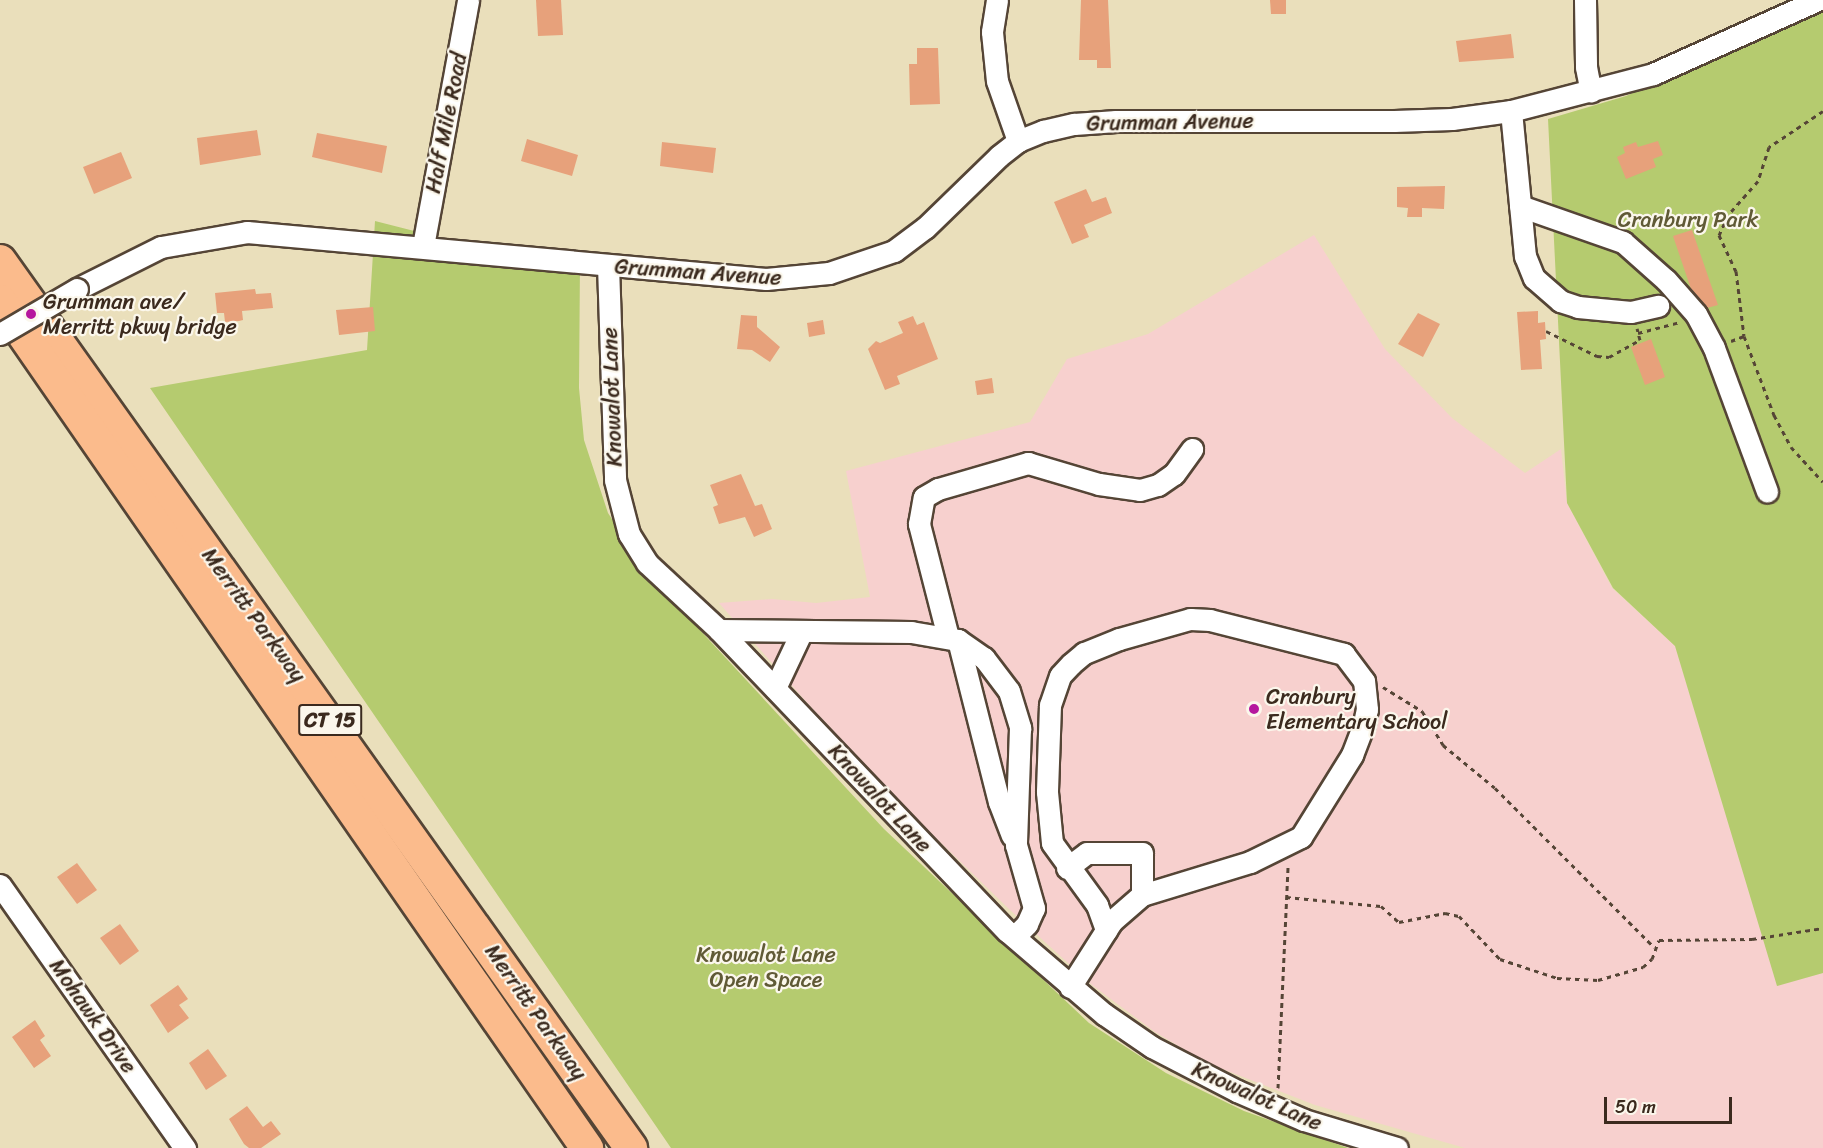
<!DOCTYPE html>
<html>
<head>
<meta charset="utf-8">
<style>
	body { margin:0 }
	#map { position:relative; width:1823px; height:1148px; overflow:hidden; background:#eadfbb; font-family:Sriracha,sans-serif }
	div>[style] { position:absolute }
	.built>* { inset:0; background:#f7d0ce }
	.green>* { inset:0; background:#b5cb6f }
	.building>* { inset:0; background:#e7a17b }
	.path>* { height:3px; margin-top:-1.5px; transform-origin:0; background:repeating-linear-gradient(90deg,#554536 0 4.5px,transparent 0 9px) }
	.roads { filter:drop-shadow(2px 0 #554536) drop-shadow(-2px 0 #554536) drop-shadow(0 2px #554536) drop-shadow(0 -2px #554536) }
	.minor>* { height:21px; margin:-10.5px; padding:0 10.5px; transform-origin:10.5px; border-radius:10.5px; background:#fff }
	.highway>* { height:32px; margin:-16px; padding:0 16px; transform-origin:16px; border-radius:16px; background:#fbbb8c }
	.bridges { filter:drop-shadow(2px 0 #554536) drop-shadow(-2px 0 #554536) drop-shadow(0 2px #554536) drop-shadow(0 -2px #554536) }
	.minor-bridge>* { height:21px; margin:-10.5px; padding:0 10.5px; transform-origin:10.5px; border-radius:10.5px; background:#fff }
	.dots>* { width:16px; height:16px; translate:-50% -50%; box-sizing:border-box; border:3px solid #fbf7ec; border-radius:50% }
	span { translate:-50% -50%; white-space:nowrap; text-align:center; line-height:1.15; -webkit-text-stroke:4.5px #fbf7ec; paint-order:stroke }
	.shield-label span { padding:2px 4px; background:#fbf7ec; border:2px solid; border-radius:4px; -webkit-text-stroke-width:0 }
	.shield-label { font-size:21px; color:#3b2a1e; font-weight:700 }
	.street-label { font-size:22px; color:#3b2a1e }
	.park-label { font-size:22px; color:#605a36 }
	.poi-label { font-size:22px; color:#3b2a1e }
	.left { translate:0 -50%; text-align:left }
	.scale { position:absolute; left:1604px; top:1097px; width:128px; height:27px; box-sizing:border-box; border:3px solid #3b2a1e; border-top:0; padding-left:8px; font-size:18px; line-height:21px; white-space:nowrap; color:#3b2a1e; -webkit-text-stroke:4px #fbf7ec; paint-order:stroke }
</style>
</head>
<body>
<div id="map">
	<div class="built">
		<i style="clip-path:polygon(1314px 235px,1385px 349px,1452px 418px,1525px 473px,1561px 449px,1567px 503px,1612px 588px,1675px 646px,1777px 985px,1823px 973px,1823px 1148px,1465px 1148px,1315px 1105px,1207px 1063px,1155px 1032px,1092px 985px,1010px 910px,869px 773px,719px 603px,772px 599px,816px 603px,870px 597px,846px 471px,1030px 422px,1067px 359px,1148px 334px)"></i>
	</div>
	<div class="green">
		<i style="clip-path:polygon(1823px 8px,1823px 973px,1777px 986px,1675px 646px,1613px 588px,1567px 503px,1548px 119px,1626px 96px)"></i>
		<i style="clip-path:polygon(375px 221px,477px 247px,580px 263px,579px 388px,584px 440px,608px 513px,648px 574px,884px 829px,1089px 1023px,1166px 1073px,1244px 1111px,1348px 1148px,671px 1148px,150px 388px,367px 350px)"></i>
	</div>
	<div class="building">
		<i style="clip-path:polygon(536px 0,561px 0,563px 35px,538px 36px)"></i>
		<i style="clip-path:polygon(1081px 0,1108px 0,1111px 68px,1097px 68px,1097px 60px,1079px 60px)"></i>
		<i style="clip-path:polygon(1270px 0,1286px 0,1286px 14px,1271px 14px)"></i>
		<i style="clip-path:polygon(1511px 34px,1514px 58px,1459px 62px,1456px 41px)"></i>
		<i style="clip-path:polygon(917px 48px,938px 48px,940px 104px,910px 105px,909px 64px,917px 64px)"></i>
		<i style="clip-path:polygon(257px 130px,261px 155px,200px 165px,197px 138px)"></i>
		<i style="clip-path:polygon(317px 133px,387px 146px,382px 173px,312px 157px)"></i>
		<i style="clip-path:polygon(527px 139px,578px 155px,572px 176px,521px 161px)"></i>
		<i style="clip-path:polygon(1658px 141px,1663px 155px,1653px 159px,1656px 167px,1626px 179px,1617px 157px,1625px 153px,1623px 147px,1636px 142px,1638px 147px)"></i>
		<i style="clip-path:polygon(662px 142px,716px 148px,713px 173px,660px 166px)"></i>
		<i style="clip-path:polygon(121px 152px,132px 178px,94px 194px,83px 167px)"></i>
		<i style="clip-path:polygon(1445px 186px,1444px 209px,1422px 208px,1422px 217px,1407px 217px,1408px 208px,1397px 207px,1397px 187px)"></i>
		<i style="clip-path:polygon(1086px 189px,1092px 202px,1106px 197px,1112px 213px,1084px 225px,1089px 237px,1072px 244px,1054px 202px)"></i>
		<i style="clip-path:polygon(1692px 230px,1718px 305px,1707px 308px,1691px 289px,1673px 236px)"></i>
		<i style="clip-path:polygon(255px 289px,256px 294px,271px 293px,273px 308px,242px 311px,243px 320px,239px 321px,225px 322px,224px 313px,217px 313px,215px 293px)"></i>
		<i style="clip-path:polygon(373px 307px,375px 331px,339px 335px,336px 310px)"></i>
		<i style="clip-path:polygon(1538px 311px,1538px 323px,1545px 322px,1546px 339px,1540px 340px,1542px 369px,1521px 370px,1517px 312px)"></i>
		<i style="clip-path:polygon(1418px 313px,1440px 324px,1423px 357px,1398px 344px)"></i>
		<i style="clip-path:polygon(741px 315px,757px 316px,757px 327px,780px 347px,770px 362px,752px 350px,737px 349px)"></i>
		<i style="clip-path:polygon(913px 316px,917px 325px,924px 322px,938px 359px,897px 376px,900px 384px,885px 390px,868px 349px,876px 341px,880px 343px,903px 333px,898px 322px)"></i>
		<i style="clip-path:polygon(823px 320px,825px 334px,809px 337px,807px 323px)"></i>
		<i style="clip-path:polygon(1651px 339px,1665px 377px,1645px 385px,1631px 347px)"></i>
		<i style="clip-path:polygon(992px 378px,994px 393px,977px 395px,975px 381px)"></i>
		<i style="clip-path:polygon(741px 474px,755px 506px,762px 504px,772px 529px,754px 537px,745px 517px,719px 524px,713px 507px,718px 505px,710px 485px)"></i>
		<i style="clip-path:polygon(77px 863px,97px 890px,77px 904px,57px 877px)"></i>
		<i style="clip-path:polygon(120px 924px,139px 951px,120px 965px,100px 938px)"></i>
		<i style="clip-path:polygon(178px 985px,188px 999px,179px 1005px,189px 1018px,168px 1033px,150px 1005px)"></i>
		<i style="clip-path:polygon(35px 1020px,45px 1036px,40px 1040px,51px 1056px,34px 1068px,12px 1037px)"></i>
		<i style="clip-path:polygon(208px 1049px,227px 1076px,206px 1090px,189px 1063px)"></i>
		<i style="clip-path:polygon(247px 1106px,263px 1127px,271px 1121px,281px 1134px,261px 1148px,249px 1148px,244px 1144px,229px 1119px)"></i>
	</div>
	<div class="path">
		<i style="left:1823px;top:111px;width:65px;rotate:146.3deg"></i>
		<i style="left:1769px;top:147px;width:36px;rotate:108deg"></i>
		<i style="left:1758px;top:181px;width:45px;rotate:131.4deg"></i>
		<i style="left:1728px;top:215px;width:22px;rotate:114deg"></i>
		<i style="left:1719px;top:235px;width:40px;rotate:65deg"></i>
		<i style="left:1736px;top:271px;width:65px;rotate:83deg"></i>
		<i style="left:1744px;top:336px;width:85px;rotate:69.2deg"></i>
		<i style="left:1774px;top:415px;width:36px;rotate:62deg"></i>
		<i style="left:1791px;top:447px;width:47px;rotate:47.6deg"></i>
		<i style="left:1546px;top:331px;width:57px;rotate:26.1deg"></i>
		<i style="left:1597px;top:356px;width:12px;rotate:5deg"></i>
		<i style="left:1609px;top:357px;width:35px;rotate:-29deg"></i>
		<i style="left:1640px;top:340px;width:12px;rotate:-104deg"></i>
		<i style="left:1638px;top:333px;width:43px;rotate:-14.7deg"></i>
		<i style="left:1731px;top:341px;width:14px;rotate:-21deg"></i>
		<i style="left:1383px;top:687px;width:46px;rotate:31.6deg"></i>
		<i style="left:1422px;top:711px;width:40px;rotate:58deg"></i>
		<i style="left:1443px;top:745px;width:67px;rotate:39.6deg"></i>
		<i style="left:1495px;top:788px;width:225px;rotate:45deg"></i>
		<i style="left:1286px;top:897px;width:95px;rotate:5.4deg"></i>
		<i style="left:1381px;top:906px;width:24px;rotate:42deg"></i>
		<i style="left:1399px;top:922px;width:47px;rotate:-11.1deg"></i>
		<i style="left:1445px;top:913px;width:14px;rotate:12deg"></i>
		<i style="left:1459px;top:916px;width:59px;rotate:46.4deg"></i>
		<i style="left:1500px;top:959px;width:60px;rotate:18.4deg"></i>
		<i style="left:1557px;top:978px;width:41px;rotate:2.8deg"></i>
		<i style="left:1598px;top:980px;width:47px;rotate:-16.1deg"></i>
		<i style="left:1643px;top:967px;width:12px;rotate:-42deg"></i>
		<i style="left:1652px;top:959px;width:20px;rotate:-70deg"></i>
		<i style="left:1659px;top:940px;width:93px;rotate:-0.6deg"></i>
		<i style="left:1752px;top:939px;width:72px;rotate:-8.8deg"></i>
		<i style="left:1278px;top:1088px;width:221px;rotate:-87.4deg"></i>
	</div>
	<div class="roads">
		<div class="minor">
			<i style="left:997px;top:0;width:32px;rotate:99deg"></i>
			<i style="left:992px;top:32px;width:49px;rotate:84.2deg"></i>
			<i style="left:997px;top:81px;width:64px;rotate:70.7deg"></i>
			<i style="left:1585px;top:0;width:67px;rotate:89.1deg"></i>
			<i style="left:1586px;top:67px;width:25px;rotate:79deg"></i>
			<i style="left:1511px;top:111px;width:146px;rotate:84.5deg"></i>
			<i style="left:1525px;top:256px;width:24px;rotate:68deg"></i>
			<i style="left:1534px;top:278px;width:35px;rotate:41deg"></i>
			<i style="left:1560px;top:301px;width:19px;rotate:18deg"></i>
			<i style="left:1578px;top:307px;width:53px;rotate:5.4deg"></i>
			<i style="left:1631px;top:312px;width:28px;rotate:-13deg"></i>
			<i style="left:1520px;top:206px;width:109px;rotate:19.3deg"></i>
			<i style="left:1623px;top:242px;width:57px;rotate:41.5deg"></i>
			<i style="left:1666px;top:280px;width:45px;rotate:48.6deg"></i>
			<i style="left:1696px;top:314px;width:38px;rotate:62deg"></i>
			<i style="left:1714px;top:348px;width:153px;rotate:69.7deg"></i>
			<i style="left:423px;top:246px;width:250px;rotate:-79.6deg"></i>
			<i style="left:608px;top:265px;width:215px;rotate:88.1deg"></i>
			<i style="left:615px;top:480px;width:56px;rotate:75.5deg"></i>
			<i style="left:629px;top:534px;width:34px;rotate:58deg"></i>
			<i style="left:647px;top:563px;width:98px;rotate:42.9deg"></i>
			<i style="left:719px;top:630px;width:417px;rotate:46.3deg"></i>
			<i style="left:1007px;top:931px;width:128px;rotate:40.6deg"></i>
			<i style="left:1104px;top:1014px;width:58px;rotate:34.5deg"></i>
			<i style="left:1152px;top:1047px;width:96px;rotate:27.4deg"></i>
			<i style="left:1237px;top:1091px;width:73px;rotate:23.4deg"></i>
			<i style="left:1304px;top:1120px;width:97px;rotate:16.8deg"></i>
			<i style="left:77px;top:289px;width:94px;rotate:-26.6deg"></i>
			<i style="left:161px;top:247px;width:87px;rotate:-9.9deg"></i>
			<i style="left:247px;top:232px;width:521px;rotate:5.17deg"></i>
			<i style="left:766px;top:279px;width:63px;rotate:-5.4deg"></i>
			<i style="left:829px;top:273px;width:69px;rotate:-18.7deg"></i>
			<i style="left:894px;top:251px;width:39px;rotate:-37deg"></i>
			<i style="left:925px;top:228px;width:103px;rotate:-44.2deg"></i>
			<i style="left:999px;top:156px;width:24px;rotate:-38deg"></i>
			<i style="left:1018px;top:141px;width:27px;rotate:-22deg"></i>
			<i style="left:1043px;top:131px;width:32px;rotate:-13deg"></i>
			<i style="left:1074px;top:124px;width:42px;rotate:-4.1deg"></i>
			<i style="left:1116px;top:121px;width:278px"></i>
			<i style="left:1394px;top:121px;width:58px;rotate:-2deg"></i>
			<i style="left:1452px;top:119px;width:60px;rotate:-7.7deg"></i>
			<i style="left:1511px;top:111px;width:147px;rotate:-14.6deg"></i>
			<i style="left:1653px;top:74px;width:181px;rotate:-24.2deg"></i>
			<i style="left:719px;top:630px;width:192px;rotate:0.6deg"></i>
			<i style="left:911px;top:632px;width:48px;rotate:9.7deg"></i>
			<i style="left:958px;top:640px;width:32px;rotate:35deg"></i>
			<i style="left:984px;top:658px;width:41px;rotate:52.9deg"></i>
			<i style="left:1009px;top:691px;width:39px;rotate:73deg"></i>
			<i style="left:1020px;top:728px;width:117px;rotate:92deg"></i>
			<i style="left:1016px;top:845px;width:66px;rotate:74.1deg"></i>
			<i style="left:1034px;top:908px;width:17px;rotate:114deg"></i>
			<i style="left:1027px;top:924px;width:18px;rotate:135deg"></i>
			<i style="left:948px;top:637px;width:117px;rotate:-104.4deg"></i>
			<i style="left:919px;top:524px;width:27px;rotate:-80deg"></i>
			<i style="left:924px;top:497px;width:16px;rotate:-30deg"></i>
			<i style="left:938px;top:489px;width:94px;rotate:-16.1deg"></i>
			<i style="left:1028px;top:463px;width:74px;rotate:16.5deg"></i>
			<i style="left:1099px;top:484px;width:41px;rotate:8.3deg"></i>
			<i style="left:1140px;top:490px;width:19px;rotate:-16deg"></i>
			<i style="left:1158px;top:485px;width:19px;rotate:-35deg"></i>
			<i style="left:1174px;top:474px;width:31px;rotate:-54deg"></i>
			<i style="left:958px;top:640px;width:167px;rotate:75.8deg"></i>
			<i style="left:999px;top:802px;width:36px;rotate:69deg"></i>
			<i style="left:775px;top:688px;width:63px;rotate:-64.7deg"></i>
			<i style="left:1067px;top:868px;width:25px;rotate:-37deg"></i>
			<i style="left:1087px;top:853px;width:55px"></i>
			<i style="left:1142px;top:853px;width:42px;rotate:90deg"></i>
			<i style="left:0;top:885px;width:322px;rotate:54.9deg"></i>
			<i style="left:1070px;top:987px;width:78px;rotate:-57.5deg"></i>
			<i style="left:1112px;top:921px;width:40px;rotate:-41deg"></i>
			<i style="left:1142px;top:895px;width:113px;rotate:-17deg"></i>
			<i style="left:1250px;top:862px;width:57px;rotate:-26.1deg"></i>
			<i style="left:1301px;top:837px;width:97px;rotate:-58.1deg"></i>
			<i style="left:1352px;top:755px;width:34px;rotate:-69deg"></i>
			<i style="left:1364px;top:723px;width:14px;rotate:-78deg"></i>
			<i style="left:1367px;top:709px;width:28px;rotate:-96deg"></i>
			<i style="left:1364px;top:681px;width:34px;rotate:-127deg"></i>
			<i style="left:1344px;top:654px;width:138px;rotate:-165.8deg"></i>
			<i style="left:1210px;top:620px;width:20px;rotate:-177deg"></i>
			<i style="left:1190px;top:619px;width:74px;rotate:164.3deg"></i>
			<i style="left:1119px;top:639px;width:38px;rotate:158deg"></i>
			<i style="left:1084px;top:653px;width:17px;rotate:140deg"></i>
			<i style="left:1071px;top:664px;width:16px;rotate:133deg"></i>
			<i style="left:1060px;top:676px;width:31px;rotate:109deg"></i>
			<i style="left:1050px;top:705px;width:87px;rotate:92deg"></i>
			<i style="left:1047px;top:792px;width:51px;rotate:84.4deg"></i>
			<i style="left:1052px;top:843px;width:77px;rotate:54deg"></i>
			<i style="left:1097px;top:905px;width:27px;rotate:70deg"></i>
		</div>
		<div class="highway">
			<i style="left:0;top:261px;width:1089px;rotate:54.57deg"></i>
			<i style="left:0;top:301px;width:1031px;rotate:55.28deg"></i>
		</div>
	</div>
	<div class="bridges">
		<div class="minor-bridge">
			<i style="left:0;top:334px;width:89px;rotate:-30.3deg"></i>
		</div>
	</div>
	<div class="dots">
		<i style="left:31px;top:314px;background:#b5179e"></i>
		<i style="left:1254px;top:709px;background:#b5179e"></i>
	</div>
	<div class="shield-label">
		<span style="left:330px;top:720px">CT 15</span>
	</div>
	<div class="street-label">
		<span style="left:1170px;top:122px;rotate:-1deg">Grumman Avenue</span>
		<span style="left:446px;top:123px;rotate:-79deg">Half Mile Road</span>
		<span style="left:698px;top:272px;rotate:4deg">Grumman Avenue</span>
		<span style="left:612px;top:397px;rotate:-92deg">Knowalot Lane</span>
		<span style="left:254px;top:615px;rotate:54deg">Merritt Parkway</span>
		<span style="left:880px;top:798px;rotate:47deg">Knowalot Lane</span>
		<span style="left:536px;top:1012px;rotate:55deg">Merritt Parkway</span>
		<span style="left:93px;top:1016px;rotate:55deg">Mohawk Drive</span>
		<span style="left:1257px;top:1096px;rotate:24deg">Knowalot Lane</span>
	</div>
	<div class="park-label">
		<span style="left:1688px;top:220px">Cranbury Park</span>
		<span style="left:766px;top:967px">Knowalot Lane<br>Open Space</span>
	</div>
	<div class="poi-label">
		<span class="left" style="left:43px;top:314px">Grumman ave/<br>Merritt pkwy bridge</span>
		<span class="left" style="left:1266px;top:709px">Cranbury<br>Elementary School</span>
	</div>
	<div class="scale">50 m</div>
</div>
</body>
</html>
